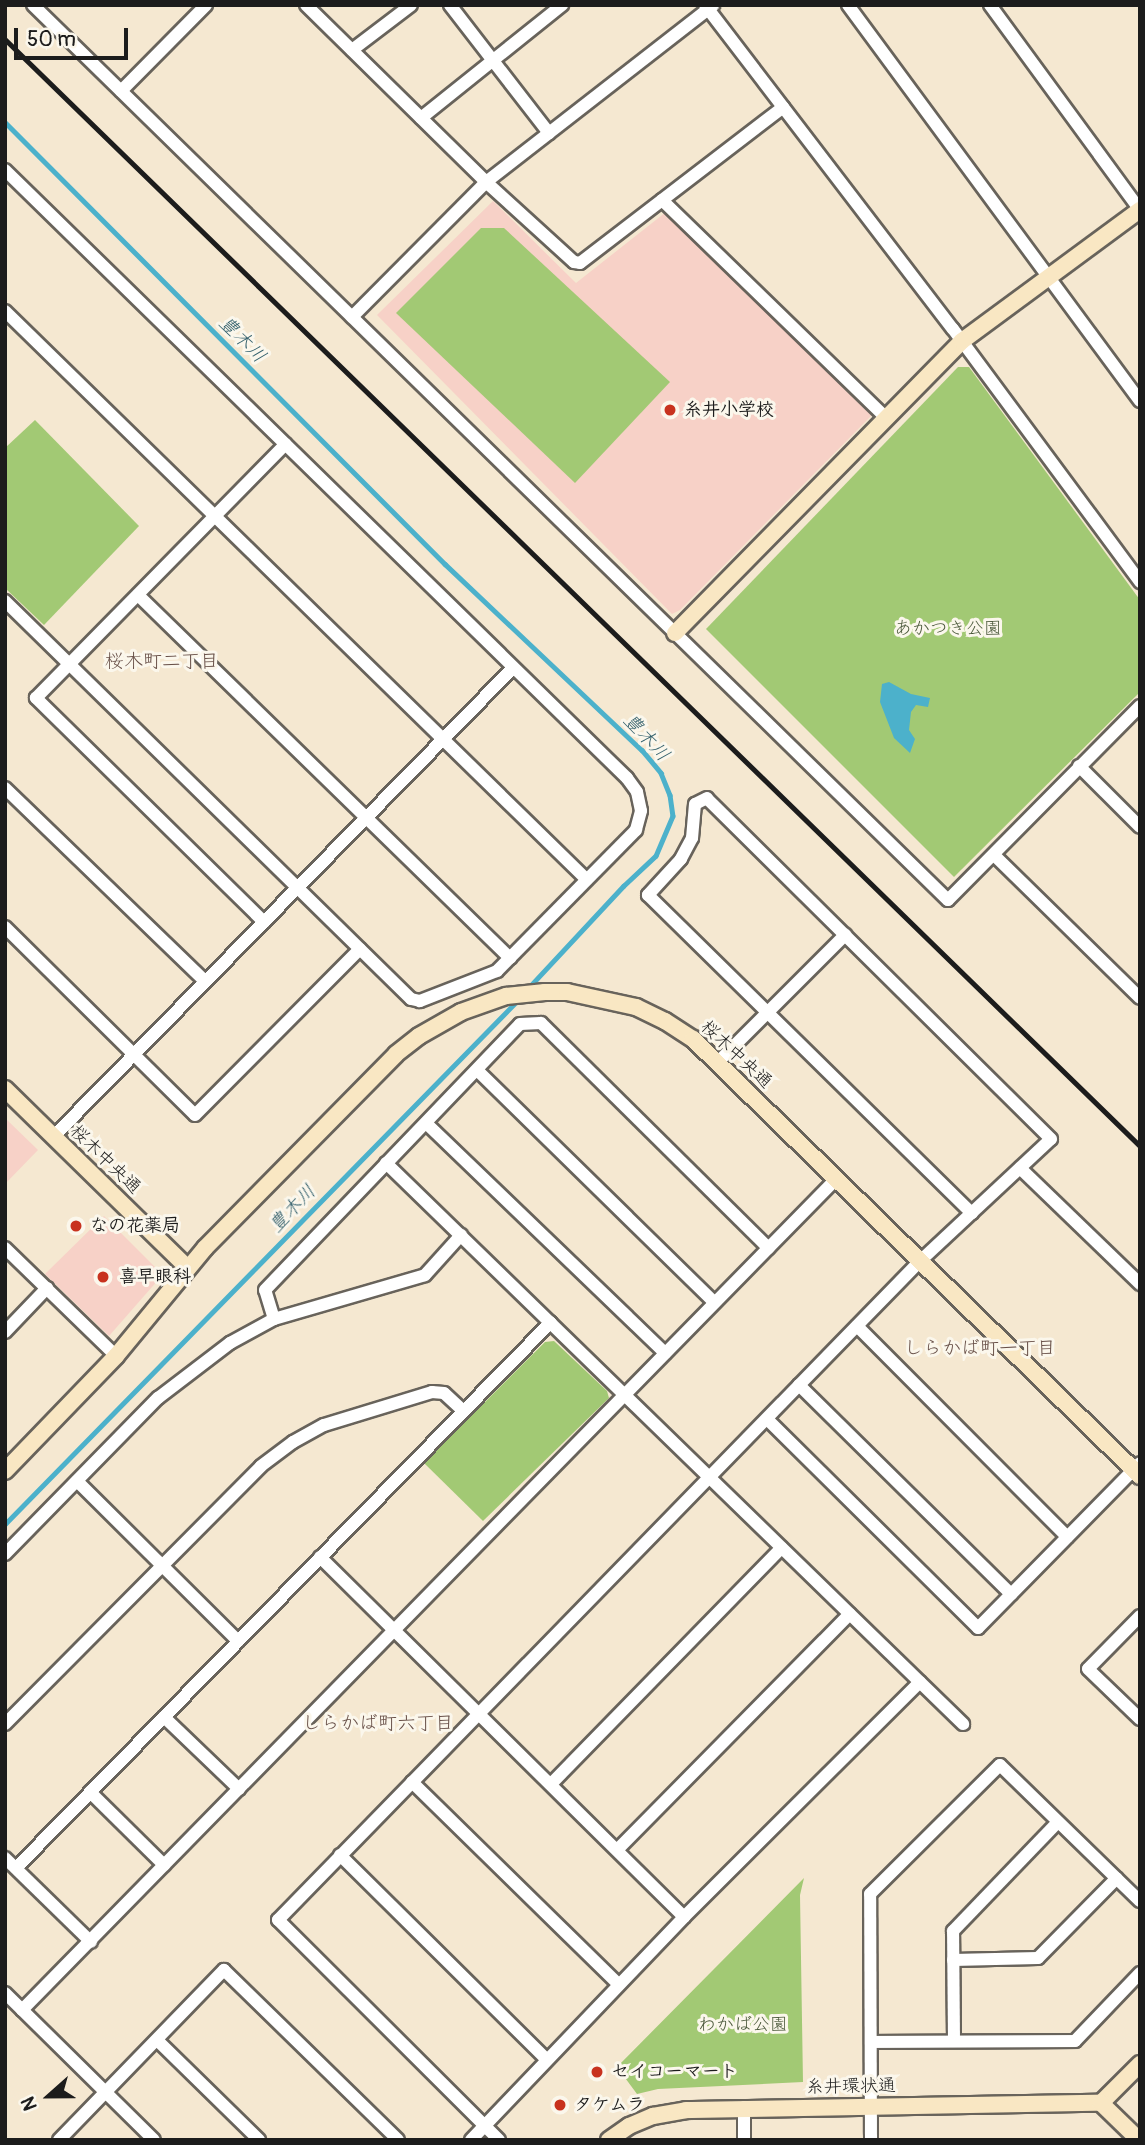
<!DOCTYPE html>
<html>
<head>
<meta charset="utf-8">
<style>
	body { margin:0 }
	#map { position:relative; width:1145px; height:2145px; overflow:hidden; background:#f5e8d1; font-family:Pangolin,"Klee One",sans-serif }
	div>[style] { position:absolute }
	.built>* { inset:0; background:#f7d1c7 }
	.green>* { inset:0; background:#a2c974 }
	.water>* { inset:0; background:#4cb1cb }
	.stream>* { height:4.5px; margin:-2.25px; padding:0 2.25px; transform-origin:2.25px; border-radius:2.25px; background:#4cb1cb }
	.roads { filter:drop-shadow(2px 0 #68635b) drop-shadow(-2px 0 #68635b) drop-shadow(0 2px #68635b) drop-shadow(0 -2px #68635b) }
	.street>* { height:12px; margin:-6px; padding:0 6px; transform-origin:6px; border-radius:6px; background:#fff }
	.secondary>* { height:16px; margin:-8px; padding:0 8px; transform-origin:8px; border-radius:8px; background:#f9e7c3 }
	.rail>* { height:4.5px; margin:-2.25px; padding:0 2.25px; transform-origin:2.25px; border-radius:2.25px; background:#1c1c1c }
	.dots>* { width:19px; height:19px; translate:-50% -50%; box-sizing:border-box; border:4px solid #fbf7ec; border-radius:50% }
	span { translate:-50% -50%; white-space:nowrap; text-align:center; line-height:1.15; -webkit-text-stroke:6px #fbf7ec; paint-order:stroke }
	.poi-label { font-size:18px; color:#1c1c1c; font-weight:700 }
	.left { translate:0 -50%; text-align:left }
	.park-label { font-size:18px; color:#4b593b }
	.street-label { font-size:18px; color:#1c1c1c }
	.water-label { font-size:19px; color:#325f6b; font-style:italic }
	.neighbourhood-label { font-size:19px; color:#685048 }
	.frame { position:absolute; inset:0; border:7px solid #1c1c1c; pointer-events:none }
	.north { position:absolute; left:14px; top:2061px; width:70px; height:70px; -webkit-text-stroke:5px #fbf7ec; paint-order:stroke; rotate:249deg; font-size:19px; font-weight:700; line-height:28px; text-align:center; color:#1c1c1c }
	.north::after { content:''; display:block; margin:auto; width:24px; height:32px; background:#1c1c1c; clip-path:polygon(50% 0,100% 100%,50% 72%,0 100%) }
	.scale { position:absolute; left:14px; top:28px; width:114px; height:32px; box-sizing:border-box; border:4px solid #1c1c1c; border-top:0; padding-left:9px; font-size:21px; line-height:24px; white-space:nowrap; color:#1c1c1c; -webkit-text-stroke:5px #fbf7ec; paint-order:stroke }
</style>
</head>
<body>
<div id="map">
	<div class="built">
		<i style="clip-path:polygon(493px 201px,576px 283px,666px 212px,873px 414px,680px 610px,672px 614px,377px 315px)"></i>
		<i style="clip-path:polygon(5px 1118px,38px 1150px,5px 1184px)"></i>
		<i style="clip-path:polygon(104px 1216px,157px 1269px,159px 1279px,109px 1336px,45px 1274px)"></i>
	</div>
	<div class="green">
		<i style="clip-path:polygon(481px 228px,504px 228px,670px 382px,575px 483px,396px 313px)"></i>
		<i style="clip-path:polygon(958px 367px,969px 367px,1140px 600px,1140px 692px,954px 877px,706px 629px)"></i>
		<i style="clip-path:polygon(35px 420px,139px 526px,44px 625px,5px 588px,5px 448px)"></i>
		<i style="clip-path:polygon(554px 1341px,607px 1391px,609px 1398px,483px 1521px,424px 1463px,545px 1342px)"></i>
		<i style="clip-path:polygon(804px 1878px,800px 1895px,803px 2082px,658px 2089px,637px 2094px,617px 2067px)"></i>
	</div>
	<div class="water">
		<i style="clip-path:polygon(889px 682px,911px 694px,930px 698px,928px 707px,916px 705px,911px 712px,909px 730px,915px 739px,910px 753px,894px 738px,880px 702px,882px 684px)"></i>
	</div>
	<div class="stream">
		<i style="left:5px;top:122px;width:624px;rotate:45.13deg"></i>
		<i style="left:445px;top:564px;width:271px;rotate:43.4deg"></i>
		<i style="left:642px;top:750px;width:30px;rotate:50deg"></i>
		<i style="left:661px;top:773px;width:24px;rotate:68deg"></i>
		<i style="left:670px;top:795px;width:21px;rotate:82deg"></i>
		<i style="left:673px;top:816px;width:43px;rotate:113deg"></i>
		<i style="left:656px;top:856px;width:44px;rotate:136.8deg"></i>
		<i style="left:624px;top:886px;width:139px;rotate:133deg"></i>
		<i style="left:5px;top:1524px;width:735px;rotate:-45.61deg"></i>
	</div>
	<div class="roads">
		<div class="street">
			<i style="left:33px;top:5px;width:1280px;rotate:44.37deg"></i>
			<i style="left:948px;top:900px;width:273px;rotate:-45.3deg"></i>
			<i style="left:306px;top:5px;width:252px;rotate:44.5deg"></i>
			<i style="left:486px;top:182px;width:119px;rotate:42.3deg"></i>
			<i style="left:574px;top:262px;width:6px;rotate:9deg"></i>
			<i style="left:580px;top:263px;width:256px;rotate:-37.5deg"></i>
			<i style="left:450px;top:5px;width:162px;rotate:52.3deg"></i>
			<i style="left:705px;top:5px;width:408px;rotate:52.6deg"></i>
			<i style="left:953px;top:329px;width:315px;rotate:53.5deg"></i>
			<i style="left:848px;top:5px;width:492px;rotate:53.6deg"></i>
			<i style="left:990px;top:5px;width:254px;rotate:53.8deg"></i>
			<i style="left:352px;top:50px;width:74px;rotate:-37.3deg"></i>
			<i style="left:121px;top:91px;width:121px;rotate:-45.3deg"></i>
			<i style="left:421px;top:118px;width:181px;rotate:-38.7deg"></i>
			<i style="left:5px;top:170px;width:870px;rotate:44.35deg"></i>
			<i style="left:627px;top:778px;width:17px;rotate:54deg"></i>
			<i style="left:637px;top:792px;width:19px;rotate:78deg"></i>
			<i style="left:641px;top:811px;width:20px;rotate:105deg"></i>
			<i style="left:636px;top:830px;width:198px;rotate:134.6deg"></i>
			<i style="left:497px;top:971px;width:83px;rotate:158.7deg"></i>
			<i style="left:420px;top:1001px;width:9px;rotate:-167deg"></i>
			<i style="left:411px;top:999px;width:569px;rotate:-135.57deg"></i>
			<i style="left:662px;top:200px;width:311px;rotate:44.2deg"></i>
			<i style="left:5px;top:311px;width:813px;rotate:44.35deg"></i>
			<i style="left:352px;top:317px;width:190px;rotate:-45.2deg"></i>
			<i style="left:486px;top:182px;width:288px;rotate:-37.9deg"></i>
			<i style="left:138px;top:595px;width:520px;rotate:44.3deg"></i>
			<i style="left:1079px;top:766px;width:86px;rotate:45deg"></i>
			<i style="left:5px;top:788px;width:278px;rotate:44deg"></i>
			<i style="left:994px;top:855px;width:204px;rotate:44.4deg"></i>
			<i style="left:264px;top:922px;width:320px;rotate:-135.5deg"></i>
			<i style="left:36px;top:698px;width:356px;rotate:-45.5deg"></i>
			<i style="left:5px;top:927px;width:267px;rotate:44.7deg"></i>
			<i style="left:195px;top:1115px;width:234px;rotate:-45.2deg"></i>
			<i style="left:718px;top:1062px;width:180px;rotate:-45deg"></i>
			<i style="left:477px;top:1070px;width:332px;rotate:44.4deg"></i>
			<i style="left:426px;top:1123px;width:332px;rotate:43.9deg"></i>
			<i style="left:53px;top:1137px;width:657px;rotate:-45.56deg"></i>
			<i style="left:386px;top:1163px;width:805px;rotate:44.19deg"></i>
			<i style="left:1020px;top:1168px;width:167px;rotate:44deg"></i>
			<i style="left:5px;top:1248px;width:155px;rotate:44.2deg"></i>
			<i style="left:274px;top:1319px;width:30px;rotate:-107deg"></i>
			<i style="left:265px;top:1290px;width:368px;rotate:-46.2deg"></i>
			<i style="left:520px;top:1024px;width:21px;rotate:-3deg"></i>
			<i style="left:541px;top:1023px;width:320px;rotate:44.7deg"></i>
			<i style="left:857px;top:1326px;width:298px;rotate:45.1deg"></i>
			<i style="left:5px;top:1332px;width:61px;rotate:-46.3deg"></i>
			<i style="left:799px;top:1385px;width:298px;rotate:44.6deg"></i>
			<i style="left:767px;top:1419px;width:297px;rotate:44.7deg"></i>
			<i style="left:978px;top:1628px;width:231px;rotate:-45.5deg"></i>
			<i style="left:77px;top:1481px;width:227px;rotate:44.8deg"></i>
			<i style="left:5px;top:1554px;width:219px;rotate:-45.6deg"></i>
			<i style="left:158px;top:1398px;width:91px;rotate:-37.4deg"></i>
			<i style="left:230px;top:1343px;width:50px;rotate:-28.6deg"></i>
			<i style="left:274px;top:1319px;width:157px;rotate:-16.2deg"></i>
			<i style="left:425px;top:1275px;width:54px;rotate:-48deg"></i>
			<i style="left:320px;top:1557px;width:512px;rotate:44.68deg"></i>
			<i style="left:1140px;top:1616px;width:74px;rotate:134.5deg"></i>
			<i style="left:1088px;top:1669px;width:72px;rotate:43.9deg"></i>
			<i style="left:164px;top:1717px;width:104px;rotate:43.8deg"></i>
			<i style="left:5px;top:1724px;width:363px;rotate:-45.2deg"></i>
			<i style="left:261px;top:1466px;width:40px;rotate:-37deg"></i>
			<i style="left:293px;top:1442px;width:35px;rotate:-29deg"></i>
			<i style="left:324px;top:1425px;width:113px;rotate:-17deg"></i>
			<i style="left:432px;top:1392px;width:12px;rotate:5deg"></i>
			<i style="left:444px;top:1393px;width:26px;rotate:43deg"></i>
			<i style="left:412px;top:1782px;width:289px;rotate:44.4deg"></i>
			<i style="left:551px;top:1784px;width:330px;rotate:-45.7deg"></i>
			<i style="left:90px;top:1792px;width:104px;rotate:44.6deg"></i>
			<i style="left:618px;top:1849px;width:330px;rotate:-45.4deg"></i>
			<i style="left:340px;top:1855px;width:291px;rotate:44.7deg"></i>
			<i style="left:5px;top:1858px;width:120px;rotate:44.3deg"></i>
			<i style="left:16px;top:1868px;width:764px;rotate:-45.58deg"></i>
			<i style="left:953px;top:1960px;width:85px;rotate:-1.3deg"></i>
			<i style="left:1038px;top:1958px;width:112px;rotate:-45.4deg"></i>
			<i style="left:5px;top:1993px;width:209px;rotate:44.6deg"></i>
			<i style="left:22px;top:2010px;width:1163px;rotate:-45.59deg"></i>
			<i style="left:157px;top:2040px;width:143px;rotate:44.4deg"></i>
			<i style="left:954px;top:2040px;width:109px;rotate:-90.5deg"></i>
			<i style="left:953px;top:1931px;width:151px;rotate:-46.1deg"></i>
			<i style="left:871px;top:2042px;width:204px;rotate:-0.3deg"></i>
			<i style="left:1075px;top:2041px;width:94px;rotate:-46.3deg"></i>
			<i style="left:744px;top:2107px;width:33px;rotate:90deg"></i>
			<i style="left:59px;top:2140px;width:237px;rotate:-45.9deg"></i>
			<i style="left:224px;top:1970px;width:243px;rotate:44.3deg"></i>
			<i style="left:471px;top:2140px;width:308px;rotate:-46.3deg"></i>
			<i style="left:684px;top:1917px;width:333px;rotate:-44.9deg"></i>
			<i style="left:499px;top:2140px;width:312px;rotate:-135.1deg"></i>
			<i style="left:278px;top:1920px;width:919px;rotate:-45.75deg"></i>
			<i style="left:919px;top:1262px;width:180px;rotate:-43deg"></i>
			<i style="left:1051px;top:1139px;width:484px;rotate:-135.3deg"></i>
			<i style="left:707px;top:798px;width:13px;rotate:153deg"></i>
			<i style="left:695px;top:804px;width:34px;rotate:95deg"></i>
			<i style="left:692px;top:838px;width:24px;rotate:118deg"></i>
			<i style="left:681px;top:859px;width:49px;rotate:132.5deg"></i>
			<i style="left:648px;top:895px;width:454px;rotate:44.5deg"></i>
			<i style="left:871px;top:2140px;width:246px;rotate:-90.2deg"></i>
			<i style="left:870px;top:1894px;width:183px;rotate:-44.8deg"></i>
			<i style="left:1000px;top:1765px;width:195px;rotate:44.2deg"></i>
		</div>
		<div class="secondary">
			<i style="left:675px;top:633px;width:409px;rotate:-45.5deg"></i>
			<i style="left:962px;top:341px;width:221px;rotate:-36.4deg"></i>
			<i style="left:5px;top:1089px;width:256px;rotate:44.4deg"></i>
			<i style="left:5px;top:1471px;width:160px;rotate:-46deg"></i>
			<i style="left:116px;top:1356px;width:140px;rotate:-50.5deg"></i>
			<i style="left:205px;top:1248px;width:272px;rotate:-45.4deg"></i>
			<i style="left:396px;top:1054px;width:29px;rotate:-38deg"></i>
			<i style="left:419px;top:1036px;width:48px;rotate:-29.7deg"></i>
			<i style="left:461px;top:1012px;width:48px;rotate:-19.6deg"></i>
			<i style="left:506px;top:996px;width:39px;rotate:-6deg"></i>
			<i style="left:545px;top:992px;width:22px"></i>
			<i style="left:567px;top:992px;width:71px;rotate:12.3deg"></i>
			<i style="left:636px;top:1007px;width:32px;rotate:26deg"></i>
			<i style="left:665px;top:1021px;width:33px;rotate:33deg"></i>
			<i style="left:693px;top:1039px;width:625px;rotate:44.35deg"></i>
			<i style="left:1101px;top:2103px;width:55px;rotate:-45deg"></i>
			<i style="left:609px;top:2140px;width:24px;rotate:-35deg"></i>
			<i style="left:629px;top:2126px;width:26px;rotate:-23deg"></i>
			<i style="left:653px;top:2116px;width:34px;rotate:-10deg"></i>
			<i style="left:686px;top:2110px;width:415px;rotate:-1deg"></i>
			<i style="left:1101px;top:2103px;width:53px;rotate:44.2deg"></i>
		</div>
	</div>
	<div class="rail">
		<i style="left:5px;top:39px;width:1585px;rotate:44.28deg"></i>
	</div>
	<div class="dots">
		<i style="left:670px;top:410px;background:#c8321e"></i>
		<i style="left:76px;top:1226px;background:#c8321e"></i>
		<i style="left:103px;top:1277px;background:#c8321e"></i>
		<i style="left:597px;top:2072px;background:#c8321e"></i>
		<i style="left:560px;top:2105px;background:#c8321e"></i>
	</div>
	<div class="poi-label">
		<span class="left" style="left:684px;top:410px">糸井小学校</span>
		<span class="left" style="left:90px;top:1226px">なの花薬局</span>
		<span class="left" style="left:119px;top:1277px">喜早眼科</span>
		<span class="left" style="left:611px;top:2072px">セイコーマート</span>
		<span class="left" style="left:574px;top:2105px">タケムラ</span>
	</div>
	<div class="park-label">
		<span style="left:948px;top:629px">あかつき公園</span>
		<span style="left:743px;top:2025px">わかば公園</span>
	</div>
	<div class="street-label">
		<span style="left:736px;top:1055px;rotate:43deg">桜木中央通</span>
		<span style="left:105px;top:1160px;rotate:44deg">桜木中央通</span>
		<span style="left:851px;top:2087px;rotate:-1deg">糸井環状通</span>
	</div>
	<div class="water-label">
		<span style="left:242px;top:340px;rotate:45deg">豊木川</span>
		<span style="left:646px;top:738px;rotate:47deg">豊木川</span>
		<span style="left:293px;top:1209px;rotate:-46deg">豊木川</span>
	</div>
	<div class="neighbourhood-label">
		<span style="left:162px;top:662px">桜木町二丁目</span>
		<span style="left:980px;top:1349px">しらかば町一丁目</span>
		<span style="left:378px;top:1724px">しらかば町六丁目</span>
	</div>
	<div class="frame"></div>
	<div class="north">N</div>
	<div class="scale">50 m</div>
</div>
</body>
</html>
